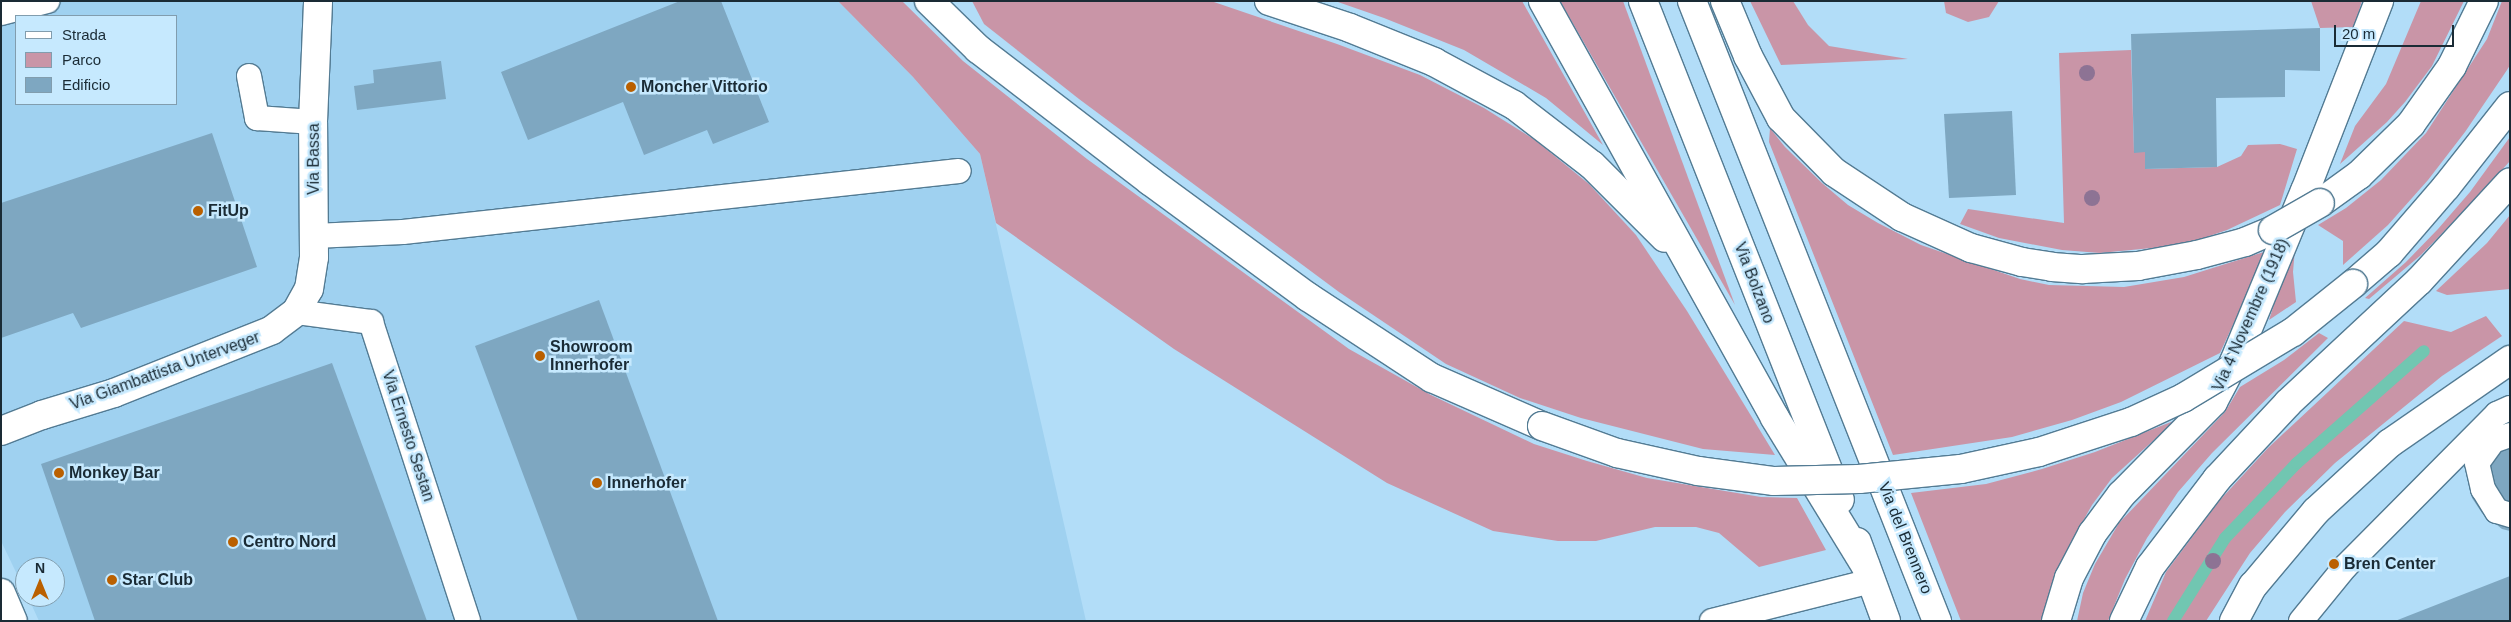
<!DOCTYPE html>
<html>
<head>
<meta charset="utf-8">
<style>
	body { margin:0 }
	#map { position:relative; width:2511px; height:622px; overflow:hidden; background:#b2ddf8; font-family:Arial,sans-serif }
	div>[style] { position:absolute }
	.built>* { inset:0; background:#9fd1f0 }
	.green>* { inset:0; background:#c995a7 }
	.stream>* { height:12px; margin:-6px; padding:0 6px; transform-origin:6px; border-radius:6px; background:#71c6b1 }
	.building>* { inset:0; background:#7ea7c1 }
	.roads { filter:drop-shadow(1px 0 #537b93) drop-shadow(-1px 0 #537b93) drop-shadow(0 1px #537b93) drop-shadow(0 -1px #537b93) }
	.lane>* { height:24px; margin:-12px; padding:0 12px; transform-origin:12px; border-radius:12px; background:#fff }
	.street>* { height:28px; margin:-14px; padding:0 14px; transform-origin:14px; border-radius:14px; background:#fff }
	.secondary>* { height:28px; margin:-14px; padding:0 14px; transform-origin:14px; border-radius:14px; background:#fff }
	.highway>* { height:28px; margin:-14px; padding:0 14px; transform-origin:14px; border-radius:14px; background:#fff }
	.bridges { filter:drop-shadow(1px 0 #537b93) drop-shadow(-1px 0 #537b93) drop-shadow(0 1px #537b93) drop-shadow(0 -1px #537b93) }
	.highway-bridge>* { height:28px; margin:-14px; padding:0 14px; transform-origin:14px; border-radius:14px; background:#fff }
	.trees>* { width:16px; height:16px; margin:-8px; border-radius:50%; background:#8d7394 }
	.dots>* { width:14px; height:14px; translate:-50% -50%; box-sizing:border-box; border:2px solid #c6e9fe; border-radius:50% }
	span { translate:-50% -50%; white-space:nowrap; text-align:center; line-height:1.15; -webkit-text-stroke:5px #c6e9fe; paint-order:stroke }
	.poi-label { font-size:16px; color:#1a2b35; font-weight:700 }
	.left { translate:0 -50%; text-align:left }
	.street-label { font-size:16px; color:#1a2b35 }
	.frame { position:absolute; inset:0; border:2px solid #1a2b35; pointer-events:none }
	.legend { position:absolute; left:15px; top:15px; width:162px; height:90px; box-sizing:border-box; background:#c6e9fe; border:1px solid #819dae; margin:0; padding:6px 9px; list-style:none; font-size:15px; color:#1a2b35 }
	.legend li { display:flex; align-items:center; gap:10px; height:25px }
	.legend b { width:25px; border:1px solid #819dae }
	.north { position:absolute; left:15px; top:557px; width:50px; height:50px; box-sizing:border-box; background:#c6e9fe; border:1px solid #819dae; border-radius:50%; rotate:0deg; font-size:14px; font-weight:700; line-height:20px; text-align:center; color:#1a2b35 }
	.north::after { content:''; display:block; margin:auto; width:18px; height:22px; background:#ba6000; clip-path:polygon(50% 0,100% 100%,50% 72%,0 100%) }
	.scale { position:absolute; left:2334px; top:25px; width:120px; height:22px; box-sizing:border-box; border:2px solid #1a2b35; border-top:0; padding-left:6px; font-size:15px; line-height:18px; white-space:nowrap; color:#1a2b35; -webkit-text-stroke:4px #c6e9fe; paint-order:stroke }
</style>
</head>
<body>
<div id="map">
	<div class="built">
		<i style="clip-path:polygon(evenodd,1px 1px,838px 1px,913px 77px,980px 154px,1086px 621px,39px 621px,28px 597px,55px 597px,55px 567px,25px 567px,25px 591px,1px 541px,1px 1px,16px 16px,176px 16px,176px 104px,16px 104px,16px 16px)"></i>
	</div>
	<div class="green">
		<i style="clip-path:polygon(838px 1px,902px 1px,963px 61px,1087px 159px,1349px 349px,1431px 395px,1534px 444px,1587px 461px,1647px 478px,1761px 497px,1797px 498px,1826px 550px,1759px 567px,1719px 533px,1696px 527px,1655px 527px,1596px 541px,1558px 541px,1493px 531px,1387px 483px,1174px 349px,996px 223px,980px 154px,913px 77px)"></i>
		<i style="clip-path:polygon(972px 1px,1211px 1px,1337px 44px,1420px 75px,1484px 108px,1535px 140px,1589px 184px,1636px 235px,1687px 311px,1775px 455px,1703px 449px,1581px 418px,1520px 398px,1446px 364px,1339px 292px,1079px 99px,984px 24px)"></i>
		<i style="clip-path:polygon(1335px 1px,1522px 1px,1603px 145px,1546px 98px,1464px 50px,1384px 18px)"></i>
		<i style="clip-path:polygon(1560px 1px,1623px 1px,1735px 305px)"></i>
		<i style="clip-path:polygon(1750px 1px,1793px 1px,1808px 25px,1829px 46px,1908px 59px,1781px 65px)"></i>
		<i style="clip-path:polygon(1944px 1px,1999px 1px,1989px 17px,1968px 22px,1946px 13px)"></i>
		<i style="clip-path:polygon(2311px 1px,2362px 1px,2354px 27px,2320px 28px)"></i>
		<i style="clip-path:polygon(2421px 1px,2464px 1px,2432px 66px,2405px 102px,2387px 122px,2340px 164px,2355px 126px,2386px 84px)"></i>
		<i style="clip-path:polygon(2502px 1px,2510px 1px,2510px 65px,2507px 70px,2465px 132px,2428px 180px,2388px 225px,2343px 265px,2343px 241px,2318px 225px,2346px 208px,2381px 180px,2426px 133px,2487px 39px)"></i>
		<i style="clip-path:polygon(2131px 50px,2134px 152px,2145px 152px,2145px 169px,2217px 167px,2241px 156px,2248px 145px,2280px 144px,2297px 149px,2280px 205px,2227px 230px,2183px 245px,2100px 253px,2062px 250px,1999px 238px,1960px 224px,1968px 209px,2064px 223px,2059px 53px)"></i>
		<i style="clip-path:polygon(1770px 128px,1785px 147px,1822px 183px,1848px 205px,1878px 223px,1921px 245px,2020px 279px,2049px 285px,2124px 287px,2184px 277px,2267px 251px,2220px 353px,2121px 402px,2072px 420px,2012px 437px,1893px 455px,1769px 142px)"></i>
		<i style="clip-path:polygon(2510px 137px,2510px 161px,2481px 193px,2421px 255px,2369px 299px,2365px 298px,2406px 262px,2438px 229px,2470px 192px)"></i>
		<i style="clip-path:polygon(2510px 215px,2510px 289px,2447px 295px,2436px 291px,2487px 243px)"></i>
		<i style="clip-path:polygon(2296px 237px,2293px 272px,2296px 302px,2269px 320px)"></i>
		<i style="clip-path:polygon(2486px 316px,2502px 336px,2442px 376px,2335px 463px,2285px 512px,2250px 553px,2206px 621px,2145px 621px,2166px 572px,2220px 500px,2268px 448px,2404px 321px,2451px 332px)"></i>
		<i style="clip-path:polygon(2319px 333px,2328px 338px,2212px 453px,2178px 492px,2147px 538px,2125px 579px,2108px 621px,2077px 621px,2083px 593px,2095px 564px,2119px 523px,2225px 412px,2240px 387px,2284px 360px)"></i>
		<i style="clip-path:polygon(2176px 420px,2112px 478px,2092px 505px,2070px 544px,2055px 577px,2045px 621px,1961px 621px,1911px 493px,1986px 484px,2042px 469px,2095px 452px)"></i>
	</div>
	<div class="stream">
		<i style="left:2173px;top:621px;width:98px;rotate:-57.9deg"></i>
		<i style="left:2225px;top:538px;width:104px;rotate:-46.2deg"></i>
		<i style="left:2297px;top:463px;width:169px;rotate:-41.4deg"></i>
	</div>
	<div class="building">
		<i style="clip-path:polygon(680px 1px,721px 1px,769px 122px,713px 144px,707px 130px,644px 155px,623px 102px,528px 140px,501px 72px)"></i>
		<i style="clip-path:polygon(2320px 28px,2320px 71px,2285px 70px,2285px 97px,2216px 98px,2217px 167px,2145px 169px,2145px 152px,2134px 153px,2131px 34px)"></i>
		<i style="clip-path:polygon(441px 61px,446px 99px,357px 110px,354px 86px,374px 83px,373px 70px)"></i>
		<i style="clip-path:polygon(2012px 111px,2016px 195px,1949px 198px,1944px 114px)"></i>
		<i style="clip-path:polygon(212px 133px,257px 267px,81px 328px,73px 313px,1px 338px,1px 203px)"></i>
		<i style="clip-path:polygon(599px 300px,718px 621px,578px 621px,475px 346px)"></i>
		<i style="clip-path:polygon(332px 363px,427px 621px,95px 621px,41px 464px)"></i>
		<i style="clip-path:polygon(2510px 419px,2510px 531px,2502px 529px,2482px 513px,2472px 498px,2466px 464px,2468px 449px)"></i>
		<i style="clip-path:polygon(2510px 576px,2510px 621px,2395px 621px)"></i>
	</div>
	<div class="roads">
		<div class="lane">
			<i style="left:1px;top:13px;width:48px;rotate:-14.6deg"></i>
			<i style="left:249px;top:76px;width:43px;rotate:79.2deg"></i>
			<i style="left:257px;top:118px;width:56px;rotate:4.1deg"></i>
			<i style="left:314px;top:236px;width:89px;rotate:-2.6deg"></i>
			<i style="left:403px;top:232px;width:559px;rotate:-6.26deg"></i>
			<i style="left:296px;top:312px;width:76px;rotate:7.6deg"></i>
			<i style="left:371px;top:322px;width:314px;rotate:72deg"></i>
			<i style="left:2510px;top:435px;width:18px;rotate:161deg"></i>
			<i style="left:2493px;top:441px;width:27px;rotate:126deg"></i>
			<i style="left:2477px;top:463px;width:27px;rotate:77deg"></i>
			<i style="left:2483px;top:489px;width:26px;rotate:58deg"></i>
			<i style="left:2497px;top:511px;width:14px;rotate:17deg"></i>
			<i style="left:1712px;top:621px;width:164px;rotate:-14.1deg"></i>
			<i style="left:2301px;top:621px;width:70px;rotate:-50.8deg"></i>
			<i style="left:2345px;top:567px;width:216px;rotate:-45.2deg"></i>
			<i style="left:2497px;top:414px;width:14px;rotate:-25deg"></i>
		</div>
		<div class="street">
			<i style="left:1px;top:431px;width:44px;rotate:-21.3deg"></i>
			<i style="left:42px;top:415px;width:75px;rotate:-17deg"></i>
			<i style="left:114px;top:393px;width:170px;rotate:-21.7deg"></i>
			<i style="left:272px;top:330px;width:30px;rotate:-37deg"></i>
			<i style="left:296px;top:312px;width:26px;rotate:-61deg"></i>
			<i style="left:309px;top:289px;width:32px;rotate:-81deg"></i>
			<i style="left:314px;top:257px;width:135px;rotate:-90.4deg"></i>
			<i style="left:313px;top:122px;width:121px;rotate:-87.6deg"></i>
			<i style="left:1px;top:593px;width:30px;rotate:67deg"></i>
			<i style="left:2056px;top:621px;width:45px;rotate:-73.2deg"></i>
			<i style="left:2069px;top:578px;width:50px;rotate:-62.4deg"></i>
			<i style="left:2092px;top:534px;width:49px;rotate:-53.4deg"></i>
			<i style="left:2121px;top:495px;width:131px;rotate:-45.3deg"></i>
			<i style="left:2213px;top:402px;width:45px;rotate:-62.3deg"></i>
			<i style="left:2234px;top:362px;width:185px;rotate:-67.5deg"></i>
			<i style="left:2305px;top:191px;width:204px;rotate:-68.7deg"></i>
			<i style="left:2234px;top:621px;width:40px;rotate:-62deg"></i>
			<i style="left:2253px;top:586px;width:98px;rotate:-50deg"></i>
			<i style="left:2316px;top:511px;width:100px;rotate:-42.6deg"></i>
			<i style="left:2390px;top:443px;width:146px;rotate:-34.7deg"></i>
		</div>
		<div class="secondary">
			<i style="left:1643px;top:1px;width:536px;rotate:68.46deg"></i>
			<i style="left:1692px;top:1px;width:667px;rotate:68.44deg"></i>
			<i style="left:1857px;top:542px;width:84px;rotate:69.8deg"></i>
		</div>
		<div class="highway">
			<i style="left:929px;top:1px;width:69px;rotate:44.4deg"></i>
			<i style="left:978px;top:49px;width:217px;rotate:37.5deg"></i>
			<i style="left:1150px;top:181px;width:196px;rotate:36.3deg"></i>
			<i style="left:1308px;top:297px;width:148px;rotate:33.2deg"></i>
			<i style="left:1432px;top:378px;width:120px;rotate:23.6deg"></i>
			<i style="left:1269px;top:1px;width:85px;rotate:18.4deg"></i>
			<i style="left:1350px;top:28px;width:91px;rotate:22deg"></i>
			<i style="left:1434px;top:62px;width:91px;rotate:28.3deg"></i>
			<i style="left:1514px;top:105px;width:98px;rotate:37.6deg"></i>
			<i style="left:1592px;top:165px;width:103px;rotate:45deg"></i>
			<i style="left:1543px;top:1px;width:477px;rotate:60.9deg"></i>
			<i style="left:1775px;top:418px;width:172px;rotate:58.5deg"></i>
			<i style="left:1725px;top:1px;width:60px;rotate:67.3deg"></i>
			<i style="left:1748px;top:56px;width:70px;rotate:62deg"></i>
			<i style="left:1781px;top:118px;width:76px;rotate:45.5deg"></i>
			<i style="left:1834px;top:172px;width:82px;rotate:33.5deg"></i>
			<i style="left:1902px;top:217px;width:76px;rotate:24.2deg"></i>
			<i style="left:1971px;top:248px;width:53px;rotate:15.4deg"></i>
			<i style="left:2022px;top:262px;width:30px;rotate:9deg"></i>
			<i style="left:2052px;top:267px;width:31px;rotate:4deg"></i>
			<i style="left:2083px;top:269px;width:55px;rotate:-3.1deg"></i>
			<i style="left:2138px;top:266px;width:60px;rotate:-10.6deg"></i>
			<i style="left:2197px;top:255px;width:50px;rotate:-15.2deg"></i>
			<i style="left:2245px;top:242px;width:30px;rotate:-23deg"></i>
			<i style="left:2320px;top:203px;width:48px;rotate:-35.7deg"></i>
			<i style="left:2359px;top:175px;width:73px;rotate:-44.4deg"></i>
			<i style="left:2411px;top:124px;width:71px;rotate:-54.7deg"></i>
			<i style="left:2452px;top:66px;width:72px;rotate:-63.8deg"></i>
			<i style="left:2353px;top:284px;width:48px;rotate:-40.7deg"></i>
			<i style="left:2389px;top:253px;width:87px;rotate:-49.2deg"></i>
			<i style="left:2446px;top:187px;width:103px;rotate:-51.7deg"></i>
			<i style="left:2124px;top:621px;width:60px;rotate:-64.3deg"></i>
			<i style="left:2150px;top:567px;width:111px;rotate:-52.7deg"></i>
			<i style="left:2217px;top:479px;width:104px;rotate:-46.9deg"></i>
			<i style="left:2288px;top:403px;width:179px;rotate:-43deg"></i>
			<i style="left:2419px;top:281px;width:134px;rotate:-47.4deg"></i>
		</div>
	</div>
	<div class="bridges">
		<div class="highway-bridge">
			<i style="left:2273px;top:230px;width:54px;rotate:-29.9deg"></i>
			<i style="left:1542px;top:426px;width:80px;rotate:19.8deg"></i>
			<i style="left:1617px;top:453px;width:83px;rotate:12.5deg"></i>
			<i style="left:1698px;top:471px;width:77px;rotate:7.5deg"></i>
			<i style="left:1774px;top:481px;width:85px;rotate:-1.3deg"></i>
			<i style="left:1859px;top:479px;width:102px;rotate:-5.6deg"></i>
			<i style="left:1961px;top:469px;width:80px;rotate:-12.3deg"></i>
			<i style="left:2039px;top:452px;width:97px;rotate:-18.1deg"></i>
			<i style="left:2131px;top:422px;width:57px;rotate:-24.8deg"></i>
			<i style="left:2183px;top:398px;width:128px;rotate:-31deg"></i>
			<i style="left:2293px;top:332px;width:77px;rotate:-38.7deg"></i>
		</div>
	</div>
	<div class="trees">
		<i style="left:2087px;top:73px"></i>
		<i style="left:2092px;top:198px"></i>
		<i style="left:2213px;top:561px"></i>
	</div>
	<div class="dots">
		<i style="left:631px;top:87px;background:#ba6000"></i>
		<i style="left:198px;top:211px;background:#ba6000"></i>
		<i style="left:540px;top:356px;background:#ba6000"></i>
		<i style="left:59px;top:473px;background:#ba6000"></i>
		<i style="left:597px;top:483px;background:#ba6000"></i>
		<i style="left:233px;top:542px;background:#ba6000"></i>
		<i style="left:2334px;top:564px;background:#ba6000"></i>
		<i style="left:112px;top:580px;background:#ba6000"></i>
	</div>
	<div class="poi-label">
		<span class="left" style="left:641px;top:87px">Moncher Vittorio</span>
		<span class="left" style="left:208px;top:211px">FitUp</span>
		<span class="left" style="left:550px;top:356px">Showroom<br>Innerhofer</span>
		<span class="left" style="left:69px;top:473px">Monkey Bar</span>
		<span class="left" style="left:607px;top:483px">Innerhofer</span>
		<span class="left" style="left:243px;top:542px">Centro Nord</span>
		<span class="left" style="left:2344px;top:564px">Bren Center</span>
		<span class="left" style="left:122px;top:580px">Star Club</span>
	</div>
	<div class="street-label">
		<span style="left:314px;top:159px;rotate:-90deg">Via Bassa</span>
		<span style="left:1754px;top:283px;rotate:69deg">Via Bolzano</span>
		<span style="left:2251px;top:315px;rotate:-66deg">Via 4 Novembre (1918)</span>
		<span style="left:165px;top:371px;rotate:-20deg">Via Giambattista Unterveger</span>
		<span style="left:408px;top:436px;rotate:72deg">Via Ernesto Sestan</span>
		<span style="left:1905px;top:538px;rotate:68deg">Via del Brennero</span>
	</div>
	<div class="frame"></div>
	<ul class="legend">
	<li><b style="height:6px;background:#fff"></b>Strada</li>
	<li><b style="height:14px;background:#c995a7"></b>Parco</li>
	<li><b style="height:14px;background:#7ea7c1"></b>Edificio</li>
	</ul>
	<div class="north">N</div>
	<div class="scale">20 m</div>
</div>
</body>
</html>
